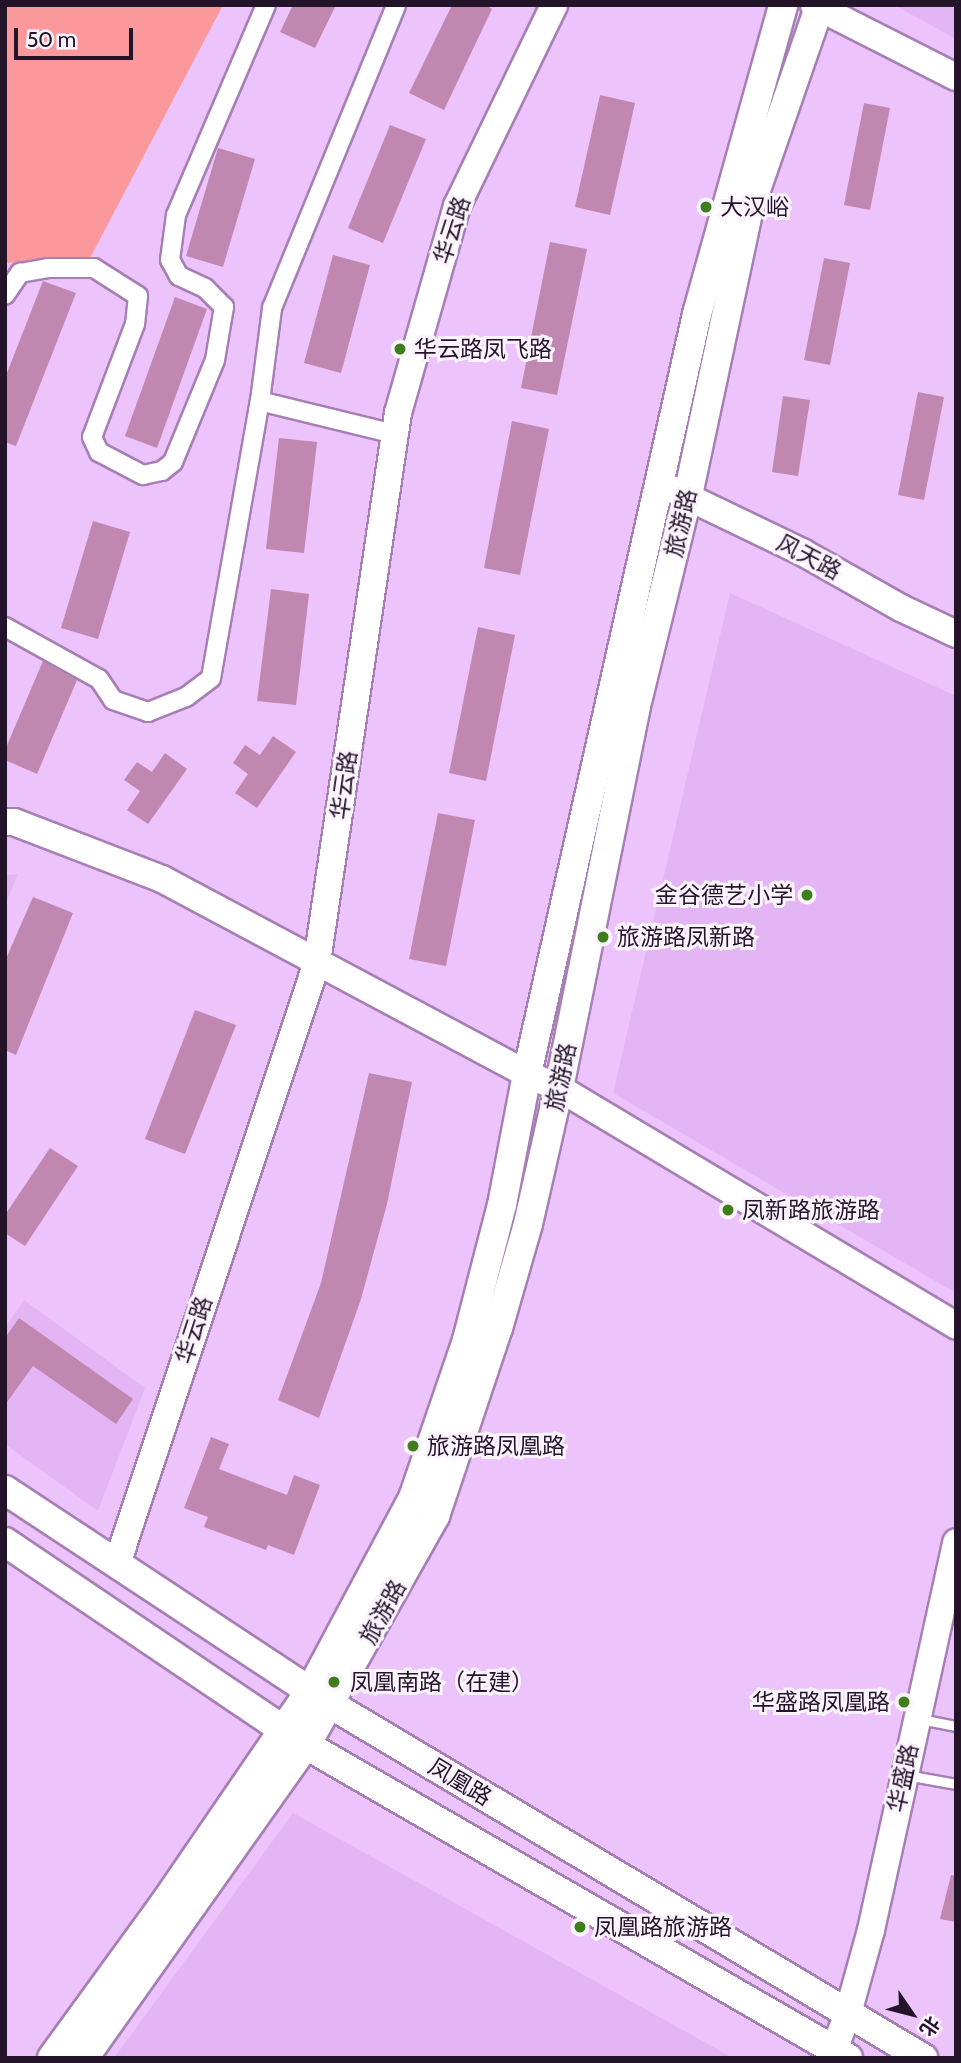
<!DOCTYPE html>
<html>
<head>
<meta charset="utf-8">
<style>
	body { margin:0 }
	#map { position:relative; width:961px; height:2063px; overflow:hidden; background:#edc3fc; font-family:Cabin,"Noto Sans SC",sans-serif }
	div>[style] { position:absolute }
	.built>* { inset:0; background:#e4b5f4 }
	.green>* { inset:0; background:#fa989c }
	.building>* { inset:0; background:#c087b1 }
	.roads { filter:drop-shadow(2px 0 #a67fb4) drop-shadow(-2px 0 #a67fb4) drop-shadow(0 2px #a67fb4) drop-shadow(0 -2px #a67fb4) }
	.lane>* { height:9px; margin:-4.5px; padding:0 4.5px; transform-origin:4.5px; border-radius:4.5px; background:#fff }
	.street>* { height:18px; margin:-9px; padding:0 9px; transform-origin:9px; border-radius:9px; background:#fff }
	.secondary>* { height:26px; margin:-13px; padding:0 13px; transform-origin:13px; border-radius:13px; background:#fff }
	.primary>* { height:28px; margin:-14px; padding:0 14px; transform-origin:14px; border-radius:14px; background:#fff }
	.dots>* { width:19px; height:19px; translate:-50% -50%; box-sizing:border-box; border:4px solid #fbf3fe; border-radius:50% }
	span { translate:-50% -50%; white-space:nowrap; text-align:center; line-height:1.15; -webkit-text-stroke:6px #fbf3fe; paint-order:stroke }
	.poi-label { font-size:23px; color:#241429 }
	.left { translate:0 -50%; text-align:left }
	.right { translate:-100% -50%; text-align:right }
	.street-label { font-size:23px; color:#241429 }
	.frame { position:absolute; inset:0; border:7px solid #241429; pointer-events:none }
	.north { position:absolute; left:877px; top:1979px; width:70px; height:70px; -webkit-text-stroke:5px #fbf3fe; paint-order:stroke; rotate:125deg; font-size:19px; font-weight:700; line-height:28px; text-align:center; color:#241429 }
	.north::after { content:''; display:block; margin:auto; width:24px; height:32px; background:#241429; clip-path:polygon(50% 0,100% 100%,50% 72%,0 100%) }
	.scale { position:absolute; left:14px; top:28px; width:119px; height:32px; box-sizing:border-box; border:4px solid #241429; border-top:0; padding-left:9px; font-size:21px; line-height:24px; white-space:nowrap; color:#241429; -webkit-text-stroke:5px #fbf3fe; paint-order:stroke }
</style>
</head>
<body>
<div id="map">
	<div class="built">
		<i style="clip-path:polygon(894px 5px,956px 5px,956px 39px)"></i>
		<i style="clip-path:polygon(730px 593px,956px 696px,956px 1293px,613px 1093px)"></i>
		<i style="clip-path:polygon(18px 874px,5px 905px,5px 875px)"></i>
		<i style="clip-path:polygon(24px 1300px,145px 1388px,98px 1511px,5px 1444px,5px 1327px)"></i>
		<i style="clip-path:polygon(293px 1813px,733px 2058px,114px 2058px)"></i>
	</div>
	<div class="green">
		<i style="clip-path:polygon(5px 5px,223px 5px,90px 258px,5px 263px)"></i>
	</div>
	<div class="building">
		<i style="clip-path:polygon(293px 5px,336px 5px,315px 48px,280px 32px)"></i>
		<i style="clip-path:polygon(452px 5px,486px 5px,492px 9px,444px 110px,409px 93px)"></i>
		<i style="clip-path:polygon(600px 95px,635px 103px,610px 215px,575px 207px)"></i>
		<i style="clip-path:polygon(864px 103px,890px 108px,870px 210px,844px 205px)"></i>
		<i style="clip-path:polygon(390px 125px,426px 139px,383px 243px,348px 228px)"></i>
		<i style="clip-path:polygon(218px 148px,255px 159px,223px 267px,186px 256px)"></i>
		<i style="clip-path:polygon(550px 242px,587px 249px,557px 395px,521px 388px)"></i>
		<i style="clip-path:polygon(333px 255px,370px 265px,341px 373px,304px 363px)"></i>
		<i style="clip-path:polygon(824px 258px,850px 263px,830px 365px,804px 360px)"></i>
		<i style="clip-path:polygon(43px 281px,76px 293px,16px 446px,5px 442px,5px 378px)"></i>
		<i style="clip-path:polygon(175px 297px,207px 309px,157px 448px,125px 436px)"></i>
		<i style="clip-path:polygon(918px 392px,944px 397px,924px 500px,898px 495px)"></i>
		<i style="clip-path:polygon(783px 396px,810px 400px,798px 476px,772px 472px)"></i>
		<i style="clip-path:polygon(512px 421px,549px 429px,520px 575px,484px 568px)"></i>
		<i style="clip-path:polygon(279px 438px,317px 442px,304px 553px,266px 549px)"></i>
		<i style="clip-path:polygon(93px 521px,130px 532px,98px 639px,61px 628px)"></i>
		<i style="clip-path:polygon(271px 589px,309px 594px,296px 705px,257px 701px)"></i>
		<i style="clip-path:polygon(478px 627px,515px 635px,486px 781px,449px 773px)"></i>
		<i style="clip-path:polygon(43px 661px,77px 680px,37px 774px,5px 760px,5px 750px)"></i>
		<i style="clip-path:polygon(273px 736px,296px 752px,257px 808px,235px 793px,248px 774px,233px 763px,245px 745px,260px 755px)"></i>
		<i style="clip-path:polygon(165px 753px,187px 769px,148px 824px,127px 810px,140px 791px,124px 780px,137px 762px,152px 772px)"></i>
		<i style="clip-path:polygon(438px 813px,475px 820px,446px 966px,409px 959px)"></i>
		<i style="clip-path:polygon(33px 897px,73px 913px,16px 1055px,5px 1050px,5px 961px)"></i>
		<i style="clip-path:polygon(195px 1010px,236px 1025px,185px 1154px,145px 1139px)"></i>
		<i style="clip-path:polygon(369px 1073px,412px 1082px,387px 1204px,361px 1299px,319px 1418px,278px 1400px,321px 1283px)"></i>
		<i style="clip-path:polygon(50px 1148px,78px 1166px,25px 1246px,5px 1233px,5px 1215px)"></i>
		<i style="clip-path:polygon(19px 1318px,133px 1399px,116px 1424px,33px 1366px,5px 1405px,5px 1338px)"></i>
		<i style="clip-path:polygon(211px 1437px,229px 1444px,219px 1469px,287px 1495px,294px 1475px,320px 1485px,294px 1555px,268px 1545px,266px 1550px,204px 1527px,208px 1517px,184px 1508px)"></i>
		<i style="clip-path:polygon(951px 1875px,956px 1876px,956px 1922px,940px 1919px)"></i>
	</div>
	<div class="roads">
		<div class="lane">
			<i style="left:920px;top:1719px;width:37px;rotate:11deg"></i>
			<i style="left:906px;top:1775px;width:51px;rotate:10.2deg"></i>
		</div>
		<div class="street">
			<i style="left:5px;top:295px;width:27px;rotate:-56deg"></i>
			<i style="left:20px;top:273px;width:28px;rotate:-10deg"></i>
			<i style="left:48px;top:268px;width:46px"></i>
			<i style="left:94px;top:268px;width:52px;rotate:32.5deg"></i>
			<i style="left:138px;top:296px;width:28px;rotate:96deg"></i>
			<i style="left:135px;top:324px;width:121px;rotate:110.8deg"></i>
			<i style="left:92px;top:437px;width:17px;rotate:65deg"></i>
			<i style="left:99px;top:452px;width:50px;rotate:27.6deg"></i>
			<i style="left:143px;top:475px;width:19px;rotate:-12deg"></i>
			<i style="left:162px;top:471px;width:14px;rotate:-39deg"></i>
			<i style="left:173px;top:462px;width:110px;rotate:-67.6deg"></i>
			<i style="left:215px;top:360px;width:54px;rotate:-80.4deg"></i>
			<i style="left:224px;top:307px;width:27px;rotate:-135deg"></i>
			<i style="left:205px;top:288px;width:29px;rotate:-155deg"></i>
			<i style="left:179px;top:276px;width:18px;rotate:-119deg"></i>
			<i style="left:170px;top:260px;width:45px;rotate:-82.4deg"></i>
			<i style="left:176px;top:215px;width:228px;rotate:-66.8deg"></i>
			<i style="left:395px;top:434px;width:139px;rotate:-166.3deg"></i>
			<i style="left:260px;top:401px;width:94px;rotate:-82.6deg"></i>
			<i style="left:272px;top:308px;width:327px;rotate:-67.7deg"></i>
			<i style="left:5px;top:627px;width:107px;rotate:29deg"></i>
			<i style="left:99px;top:679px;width:25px;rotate:56deg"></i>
			<i style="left:113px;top:700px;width:37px;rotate:19deg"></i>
			<i style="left:148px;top:712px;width:41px;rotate:-21.5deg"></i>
			<i style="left:186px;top:697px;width:31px;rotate:-37deg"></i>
			<i style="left:211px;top:678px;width:281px;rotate:-80deg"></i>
		</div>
		<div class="secondary">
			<i style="left:814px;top:5px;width:159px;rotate:26.9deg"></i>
			<i style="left:667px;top:487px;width:150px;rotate:25.7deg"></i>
			<i style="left:802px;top:552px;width:114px;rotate:29.5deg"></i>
			<i style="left:901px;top:608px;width:61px;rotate:25.3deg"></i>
			<i style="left:5px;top:822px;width:9px"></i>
			<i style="left:14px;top:822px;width:159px;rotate:21.1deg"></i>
			<i style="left:162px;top:879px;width:414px;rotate:28.1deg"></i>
			<i style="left:527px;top:1074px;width:35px;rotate:24deg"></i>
			<i style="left:559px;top:1088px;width:463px;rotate:30.9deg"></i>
			<i style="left:117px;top:1564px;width:634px;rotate:-71.62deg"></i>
			<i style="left:317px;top:962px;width:555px;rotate:-81.61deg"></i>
			<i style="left:398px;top:413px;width:215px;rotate:-74.1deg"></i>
			<i style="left:457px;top:206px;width:223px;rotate:-64.2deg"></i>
			<i style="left:831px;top:2058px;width:48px;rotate:-69.3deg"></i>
			<i style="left:848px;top:2013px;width:86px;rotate:-74.5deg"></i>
			<i style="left:871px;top:1930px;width:397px;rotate:-77.6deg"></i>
		</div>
		<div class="primary">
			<i style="left:5px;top:1490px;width:389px;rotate:33.4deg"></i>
			<i style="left:330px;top:1704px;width:691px;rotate:30.84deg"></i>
			<i style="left:5px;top:1542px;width:363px;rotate:34deg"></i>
			<i style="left:306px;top:1745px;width:626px;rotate:30.01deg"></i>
			<i style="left:52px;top:2058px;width:190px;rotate:-54deg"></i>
			<i style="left:164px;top:1904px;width:258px;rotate:-55.6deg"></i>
			<i style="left:310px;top:1691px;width:219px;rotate:-61.9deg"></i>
			<i style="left:413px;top:1498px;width:167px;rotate:-71.1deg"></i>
			<i style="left:467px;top:1340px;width:139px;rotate:-75.5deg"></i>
			<i style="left:502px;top:1205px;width:133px;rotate:-79.2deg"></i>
			<i style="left:527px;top:1074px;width:779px;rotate:-77.39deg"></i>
			<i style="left:697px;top:314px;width:321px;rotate:-74.4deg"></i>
			<i style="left:84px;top:2058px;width:384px;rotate:-54.7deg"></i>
			<i style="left:306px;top:1745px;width:263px;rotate:-60.6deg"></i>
			<i style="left:435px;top:1516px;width:198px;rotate:-71.5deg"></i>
			<i style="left:498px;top:1328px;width:108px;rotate:-73.9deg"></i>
			<i style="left:528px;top:1224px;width:139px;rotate:-77.2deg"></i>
			<i style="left:559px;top:1088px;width:386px;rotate:-78.6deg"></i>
			<i style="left:635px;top:710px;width:221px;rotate:-76.2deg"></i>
			<i style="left:688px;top:495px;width:288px;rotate:-78deg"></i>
			<i style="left:748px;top:213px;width:220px;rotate:-70.9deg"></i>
		</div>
	</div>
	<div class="dots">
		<i style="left:706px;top:207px;background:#3e7e1c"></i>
		<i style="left:400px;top:349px;background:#3e7e1c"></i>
		<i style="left:807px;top:895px;background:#3e7e1c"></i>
		<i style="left:603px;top:937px;background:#3e7e1c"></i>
		<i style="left:728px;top:1210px;background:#3e7e1c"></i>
		<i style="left:413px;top:1446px;background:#3e7e1c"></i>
		<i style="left:334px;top:1682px;background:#3e7e1c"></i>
		<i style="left:904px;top:1702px;background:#3e7e1c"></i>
		<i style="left:580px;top:1927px;background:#3e7e1c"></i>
	</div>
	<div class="poi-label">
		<span class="left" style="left:720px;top:207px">大汉峪</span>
		<span class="left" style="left:414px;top:349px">华云路凤飞路</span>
		<span class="right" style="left:793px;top:895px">金谷德艺小学</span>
		<span class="left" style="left:617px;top:937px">旅游路凤新路</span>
		<span class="left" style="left:742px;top:1210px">凤新路旅游路</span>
		<span class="left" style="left:427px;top:1446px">旅游路凤凰路</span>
		<span class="left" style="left:350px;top:1682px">凤凰南路（在建）</span>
		<span class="right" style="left:890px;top:1702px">华盛路凤凰路</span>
		<span class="left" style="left:594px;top:1927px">凤凰路旅游路</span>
	</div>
	<div class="street-label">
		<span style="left:452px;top:230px;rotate:-72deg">华云路</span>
		<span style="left:681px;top:523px;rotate:-77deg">旅游路</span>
		<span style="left:809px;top:557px;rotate:28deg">风天路</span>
		<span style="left:344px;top:785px;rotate:-82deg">华云路</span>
		<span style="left:561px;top:1077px;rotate:-78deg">旅游路</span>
		<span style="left:194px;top:1330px;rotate:-72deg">华云路</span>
		<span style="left:383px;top:1612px;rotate:-61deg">旅游路</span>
		<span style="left:903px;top:1778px;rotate:-78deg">华盛路</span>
		<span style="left:460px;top:1782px;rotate:31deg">凤凰路</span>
	</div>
	<div class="frame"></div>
	<div class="north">北</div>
	<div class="scale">50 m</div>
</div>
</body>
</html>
